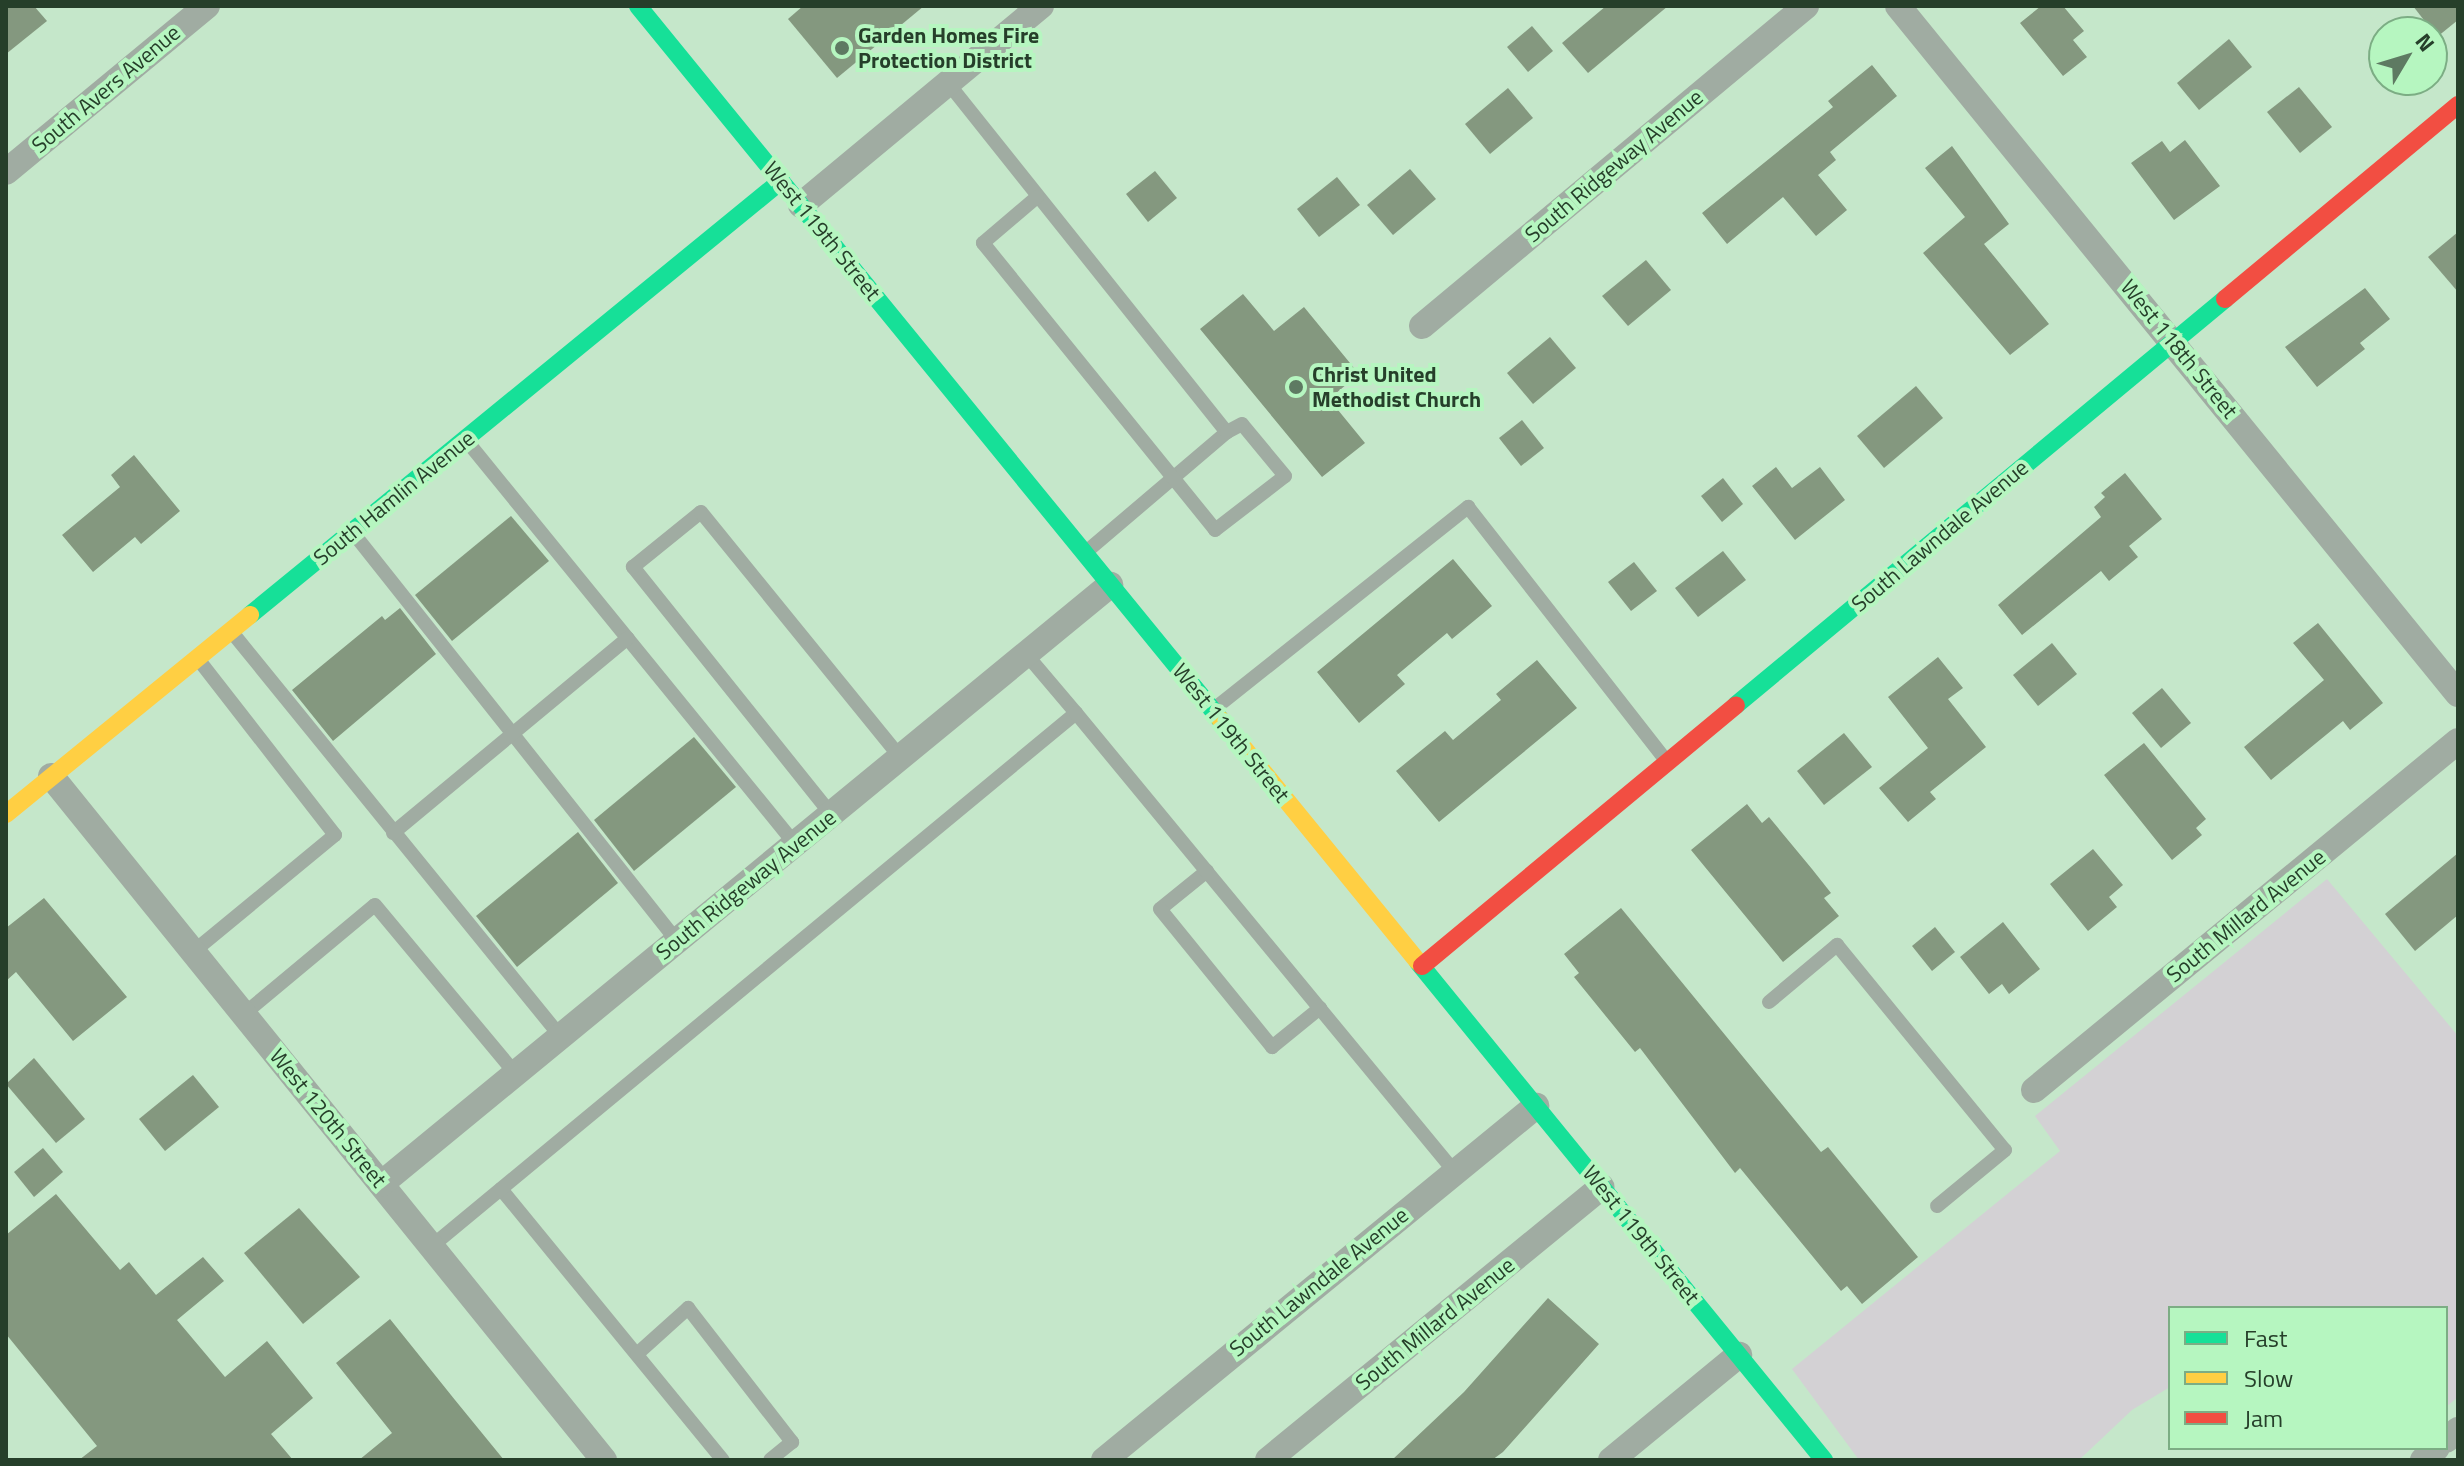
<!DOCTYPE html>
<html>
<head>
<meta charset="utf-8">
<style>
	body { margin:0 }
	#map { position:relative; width:2464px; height:1466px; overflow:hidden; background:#c5e7ca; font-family:"Titillium Web",sans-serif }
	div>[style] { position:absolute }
	.green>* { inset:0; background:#d3d1d4 }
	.building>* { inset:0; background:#84987f }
	.lane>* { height:14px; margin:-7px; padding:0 7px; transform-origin:7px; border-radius:7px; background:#a0aca2 }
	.street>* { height:26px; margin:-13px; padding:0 13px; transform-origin:13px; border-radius:13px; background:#a0aca2 }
	.fast>* { height:18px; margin:-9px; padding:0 9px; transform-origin:9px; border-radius:9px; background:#16e098 }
	.slow>* { height:18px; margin:-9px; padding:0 9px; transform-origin:9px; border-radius:9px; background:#ffcf43 }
	.jam>* { height:18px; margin:-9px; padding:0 9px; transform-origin:9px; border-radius:9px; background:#f24e42 }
	.dots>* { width:22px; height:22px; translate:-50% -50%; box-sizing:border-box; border:4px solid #b6f6c0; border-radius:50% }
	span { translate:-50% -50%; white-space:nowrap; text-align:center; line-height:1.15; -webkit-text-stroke:8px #b6f6c0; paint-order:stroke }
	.poi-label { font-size:22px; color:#263f2a; font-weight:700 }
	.left { translate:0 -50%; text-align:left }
	.street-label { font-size:22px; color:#263f2a }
	.frame { position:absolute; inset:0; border:8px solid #263f2a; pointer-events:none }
	.legend { position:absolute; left:2168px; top:1306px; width:280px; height:144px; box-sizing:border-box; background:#b6f6c0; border:2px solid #7cad84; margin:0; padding:10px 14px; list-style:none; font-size:24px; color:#263f2a }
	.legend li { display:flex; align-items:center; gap:16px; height:40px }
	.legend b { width:40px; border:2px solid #7cad84 }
	.north { position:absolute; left:2368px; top:16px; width:80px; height:80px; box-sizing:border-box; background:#b6f6c0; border:2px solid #7cad84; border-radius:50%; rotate:52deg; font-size:22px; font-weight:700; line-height:32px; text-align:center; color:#263f2a }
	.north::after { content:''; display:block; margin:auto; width:28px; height:36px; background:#5e7a62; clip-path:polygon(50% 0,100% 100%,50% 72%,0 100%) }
</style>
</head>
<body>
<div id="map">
	<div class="green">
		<i style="clip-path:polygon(2327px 879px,2458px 1036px,2458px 1397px,2446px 1407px,2446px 1308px,2170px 1308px,2170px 1387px,2132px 1410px,2079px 1460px,1859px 1460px,1792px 1369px,2060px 1151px,2035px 1116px)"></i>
	</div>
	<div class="building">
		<i style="clip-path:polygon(6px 6px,34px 6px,47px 21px,6px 54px)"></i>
		<i style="clip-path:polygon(803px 6px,924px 6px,837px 78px,788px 19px)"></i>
		<i style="clip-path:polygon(1606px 6px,1668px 6px,1588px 73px,1562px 43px)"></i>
		<i style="clip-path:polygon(2041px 6px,2063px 6px,2084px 31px,2073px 40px,2087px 57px,2063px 76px,2020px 23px)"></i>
		<i style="clip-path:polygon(2413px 6px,2458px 6px,2458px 20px,2437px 37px)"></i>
		<i style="clip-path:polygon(1532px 26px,1553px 51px,1528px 72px,1507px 47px)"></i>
		<i style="clip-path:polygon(2229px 39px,2252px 67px,2199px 110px,2177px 83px)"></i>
		<i style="clip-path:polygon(1872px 65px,1897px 96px,1830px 152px,1836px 160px,1818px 175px,1847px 210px,1816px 236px,1783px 197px,1727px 244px,1702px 213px,1833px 107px,1828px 101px)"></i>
		<i style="clip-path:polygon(2299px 87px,2332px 127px,2300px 153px,2267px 112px)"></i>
		<i style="clip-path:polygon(1508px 88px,1533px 118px,1490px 154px,1465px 124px)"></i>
		<i style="clip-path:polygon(2185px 140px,2220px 186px,2174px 220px,2131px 163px,2162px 141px,2170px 152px)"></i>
		<i style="clip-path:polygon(1952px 146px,2009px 224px,1984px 244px,2049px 324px,2010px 355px,1923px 253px,1965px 217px,1925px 168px)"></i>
		<i style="clip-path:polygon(1410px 169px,1436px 199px,1393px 235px,1367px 205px)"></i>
		<i style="clip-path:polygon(1155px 171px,1177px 198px,1148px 222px,1126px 194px)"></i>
		<i style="clip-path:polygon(1337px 177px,1360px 205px,1319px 237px,1297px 209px)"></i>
		<i style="clip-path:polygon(2458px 232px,2458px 292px,2428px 257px)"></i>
		<i style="clip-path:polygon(1646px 260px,1671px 290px,1628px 326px,1602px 296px)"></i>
		<i style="clip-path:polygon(2365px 288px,2390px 319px,2360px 343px,2365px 349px,2317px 387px,2285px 347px)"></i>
		<i style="clip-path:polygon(1243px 294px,1274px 331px,1304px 307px,1359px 374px,1329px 399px,1365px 443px,1322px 477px,1200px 329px)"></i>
		<i style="clip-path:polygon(1550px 337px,1576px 368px,1533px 404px,1507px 373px)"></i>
		<i style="clip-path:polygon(1916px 386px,1943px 418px,1884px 468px,1857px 436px)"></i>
		<i style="clip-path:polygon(1522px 420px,1544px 448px,1521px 466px,1499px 438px)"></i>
		<i style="clip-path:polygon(134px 455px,180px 511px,141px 544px,135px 537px,93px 572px,62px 535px,120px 487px,111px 475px)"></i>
		<i style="clip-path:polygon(1776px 467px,1792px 488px,1820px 467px,1845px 500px,1795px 540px,1752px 486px)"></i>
		<i style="clip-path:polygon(2125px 473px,2162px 519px,2129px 546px,2138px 557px,2109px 581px,2101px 571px,2022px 635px,1998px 605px,2101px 517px,2094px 507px,2105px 497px,2101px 493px)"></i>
		<i style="clip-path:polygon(1723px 478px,1743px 504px,1722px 522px,1701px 496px)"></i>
		<i style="clip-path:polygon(511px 516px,549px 561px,452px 641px,415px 595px)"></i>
		<i style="clip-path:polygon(1723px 551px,1746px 580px,1698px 617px,1675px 588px)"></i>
		<i style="clip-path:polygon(1453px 559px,1492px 606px,1452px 639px,1447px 633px,1397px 675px,1405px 684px,1359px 723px,1317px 672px)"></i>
		<i style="clip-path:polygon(1634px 562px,1657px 591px,1631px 611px,1608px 582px)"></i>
		<i style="clip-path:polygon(400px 608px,436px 654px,333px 741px,292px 690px,382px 616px,385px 620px)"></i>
		<i style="clip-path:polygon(2318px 623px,2383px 703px,2350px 730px,2343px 721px,2271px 780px,2244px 747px,2324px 680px,2293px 643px)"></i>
		<i style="clip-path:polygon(2052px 643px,2077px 674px,2038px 706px,2013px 675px)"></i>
		<i style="clip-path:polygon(1938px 657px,1963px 688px,1948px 699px,1986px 747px,1930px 792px,1936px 799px,1908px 822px,1879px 788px,1928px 748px,1888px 697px)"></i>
		<i style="clip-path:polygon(1537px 660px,1577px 708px,1439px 822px,1396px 771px,1445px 731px,1453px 740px,1501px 700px,1496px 694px)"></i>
		<i style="clip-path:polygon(2162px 688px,2191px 723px,2161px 748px,2132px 713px)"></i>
		<i style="clip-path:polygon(1844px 733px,1872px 767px,1824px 805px,1797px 771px)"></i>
		<i style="clip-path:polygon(694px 737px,736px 787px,634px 871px,594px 820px)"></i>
		<i style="clip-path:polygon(2144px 743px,2206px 819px,2196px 828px,2202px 835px,2172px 860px,2104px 775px)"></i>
		<i style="clip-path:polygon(1747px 804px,1762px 823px,1769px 817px,1812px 869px,1831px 893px,1824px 898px,1839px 916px,1783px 962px,1691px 850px)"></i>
		<i style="clip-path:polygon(578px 832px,618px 883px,517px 967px,476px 916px)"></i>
		<i style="clip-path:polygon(2093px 849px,2123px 885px,2109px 897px,2117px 907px,2088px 931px,2050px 884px)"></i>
		<i style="clip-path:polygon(2458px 853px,2458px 915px,2415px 951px,2385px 914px)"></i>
		<i style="clip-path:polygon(44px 898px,127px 997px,73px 1041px,16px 972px,6px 981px,6px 928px)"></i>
		<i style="clip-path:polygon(1621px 908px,1821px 1152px,1828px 1147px,1918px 1257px,1862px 1304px,1847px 1286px,1841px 1291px,1740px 1168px,1735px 1173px,1640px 1048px,1635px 1052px,1574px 977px,1579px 973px,1564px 954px)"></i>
		<i style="clip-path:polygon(2003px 922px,2040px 969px,2009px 994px,2002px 984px,1989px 994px,1960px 957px)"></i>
		<i style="clip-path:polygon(1935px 927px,1955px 952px,1932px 971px,1912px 946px)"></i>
		<i style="clip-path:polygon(34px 1058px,85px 1119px,56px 1143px,6px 1084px)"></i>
		<i style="clip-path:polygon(193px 1075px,219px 1107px,165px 1151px,139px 1119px)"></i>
		<i style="clip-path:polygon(43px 1148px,63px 1172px,34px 1197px,14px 1172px)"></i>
		<i style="clip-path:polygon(56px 1194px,120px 1270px,129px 1262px,156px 1295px,203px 1257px,224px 1281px,177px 1320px,225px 1377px,267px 1341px,313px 1398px,271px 1434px,293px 1460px,79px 1460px,97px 1446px,6px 1334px,6px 1235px)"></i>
		<i style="clip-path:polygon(299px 1208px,360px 1277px,303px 1324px,244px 1253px)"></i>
		<i style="clip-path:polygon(1548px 1298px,1599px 1344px,1503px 1452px,1492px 1460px,1392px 1460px,1464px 1392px)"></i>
		<i style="clip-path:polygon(390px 1319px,455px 1400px,504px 1460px,359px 1460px,392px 1433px,336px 1363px)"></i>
	</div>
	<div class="lane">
		<i style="left:948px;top:83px;width:447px;rotate:51.4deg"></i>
		<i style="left:1227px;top:432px;width:185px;rotate:139.6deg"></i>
		<i style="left:1037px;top:197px;width:71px;rotate:139.6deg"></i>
		<i style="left:983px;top:243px;width:369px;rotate:51deg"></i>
		<i style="left:1215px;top:530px;width:88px;rotate:-37.6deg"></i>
		<i style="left:1285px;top:476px;width:67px;rotate:-129.6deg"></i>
		<i style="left:1242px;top:424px;width:17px;rotate:152deg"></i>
		<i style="left:466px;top:440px;width:521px;rotate:50.84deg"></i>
		<i style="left:354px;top:534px;width:520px;rotate:51.56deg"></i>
		<i style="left:231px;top:631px;width:523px;rotate:50.9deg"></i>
		<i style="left:1026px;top:654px;width:77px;rotate:49.7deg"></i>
		<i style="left:1214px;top:709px;width:325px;rotate:-38.5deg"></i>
		<i style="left:1468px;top:507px;width:323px;rotate:52deg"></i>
		<i style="left:831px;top:814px;width:317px;rotate:-128.7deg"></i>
		<i style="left:633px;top:567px;width:87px;rotate:-39deg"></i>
		<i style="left:701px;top:512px;width:316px;rotate:50.9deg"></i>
		<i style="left:393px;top:833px;width:305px;rotate:-39.7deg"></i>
		<i style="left:1207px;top:871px;width:60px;rotate:141deg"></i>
		<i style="left:1160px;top:909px;width:178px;rotate:50.9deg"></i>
		<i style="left:1272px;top:1047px;width:62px;rotate:-39.1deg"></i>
		<i style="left:193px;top:952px;width:184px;rotate:-39.5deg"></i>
		<i style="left:335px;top:835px;width:223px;rotate:-127.9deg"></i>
		<i style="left:1769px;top:1002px;width:89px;rotate:-40deg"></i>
		<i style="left:1837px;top:945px;width:265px;rotate:50.7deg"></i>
		<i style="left:2005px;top:1150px;width:88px;rotate:140.5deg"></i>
		<i style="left:244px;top:1014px;width:170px;rotate:-39.8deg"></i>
		<i style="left:375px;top:905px;width:220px;rotate:50.2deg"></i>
		<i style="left:501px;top:1189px;width:350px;rotate:50.7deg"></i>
		<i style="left:432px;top:1246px;width:836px;rotate:-39.61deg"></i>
		<i style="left:1076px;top:713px;width:594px;rotate:50.47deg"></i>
		<i style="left:637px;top:1354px;width:69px;rotate:-42deg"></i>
		<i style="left:688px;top:1308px;width:170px;rotate:52.2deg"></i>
		<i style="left:792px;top:1442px;width:28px;rotate:141deg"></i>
	</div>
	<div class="street">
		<i style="left:1898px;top:6px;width:887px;rotate:50.86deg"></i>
		<i style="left:6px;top:172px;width:261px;rotate:-39.6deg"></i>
		<i style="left:801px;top:205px;width:312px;rotate:-39.7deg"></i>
		<i style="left:1422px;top:326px;width:500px;rotate:-39.8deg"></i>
		<i style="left:51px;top:776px;width:880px;rotate:51.05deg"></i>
		<i style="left:2034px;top:1090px;width:549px;rotate:-39.46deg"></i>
		<i style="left:381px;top:1184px;width:944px;rotate:-39.41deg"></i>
		<i style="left:2446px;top:1440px;width:16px;rotate:-40deg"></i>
		<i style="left:1104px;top:1460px;width:559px;rotate:-39.33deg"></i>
		<i style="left:1268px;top:1460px;width:431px;rotate:-39.3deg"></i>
		<i style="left:1611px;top:1460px;width:166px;rotate:-39.4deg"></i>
		<i style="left:2423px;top:1460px;width:18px;rotate:-41deg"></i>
	</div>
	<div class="fast">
		<i style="left:638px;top:6px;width:920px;rotate:50.78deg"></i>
		<i style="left:250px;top:615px;width:686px;rotate:-39.26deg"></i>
		<i style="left:1736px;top:705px;width:636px;rotate:-39.7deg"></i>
		<i style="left:1418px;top:962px;width:643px;rotate:50.81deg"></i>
	</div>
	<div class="slow">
		<i style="left:1220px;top:719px;width:313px;rotate:50.8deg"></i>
		<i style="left:6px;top:814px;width:315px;rotate:-39.2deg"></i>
	</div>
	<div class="jam">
		<i style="left:2225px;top:299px;width:303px;rotate:-39.8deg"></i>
		<i style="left:1422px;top:966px;width:408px;rotate:-39.7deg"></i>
	</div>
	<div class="dots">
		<i style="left:842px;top:48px;background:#5e7a62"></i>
		<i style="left:1296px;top:387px;background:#5e7a62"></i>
	</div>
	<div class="poi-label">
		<span class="left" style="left:858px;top:48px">Garden Homes Fire<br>Protection District</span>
		<span class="left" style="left:1312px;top:387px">Christ United<br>Methodist Church</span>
	</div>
	<div class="street-label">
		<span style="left:106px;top:89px;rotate:-40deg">South Avers Avenue</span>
		<span style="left:1614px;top:166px;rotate:-40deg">South Ridgeway Avenue</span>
		<span style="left:822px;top:231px;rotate:51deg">West 119th Street</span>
		<span style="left:2179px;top:349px;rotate:51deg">West 118th Street</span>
		<span style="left:394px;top:498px;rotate:-39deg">South Hamlin Avenue</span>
		<span style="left:1940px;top:536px;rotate:-40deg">South Lawndale Avenue</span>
		<span style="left:1231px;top:733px;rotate:51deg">West 119th Street</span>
		<span style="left:746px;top:885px;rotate:-39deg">South Ridgeway Avenue</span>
		<span style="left:2246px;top:916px;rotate:-39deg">South Millard Avenue</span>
		<span style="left:328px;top:1118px;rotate:51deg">West 120th Street</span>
		<span style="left:1641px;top:1235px;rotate:51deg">West 119th Street</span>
		<span style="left:1319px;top:1282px;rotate:-39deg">South Lawndale Avenue</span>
		<span style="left:1435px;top:1324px;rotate:-39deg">South Millard Avenue</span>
	</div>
	<div class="frame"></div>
	<ul class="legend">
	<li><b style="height:10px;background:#16e098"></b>Fast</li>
	<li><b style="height:10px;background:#ffcf43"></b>Slow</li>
	<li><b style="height:10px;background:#f24e42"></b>Jam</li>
	</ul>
	<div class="north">N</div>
</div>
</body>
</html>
